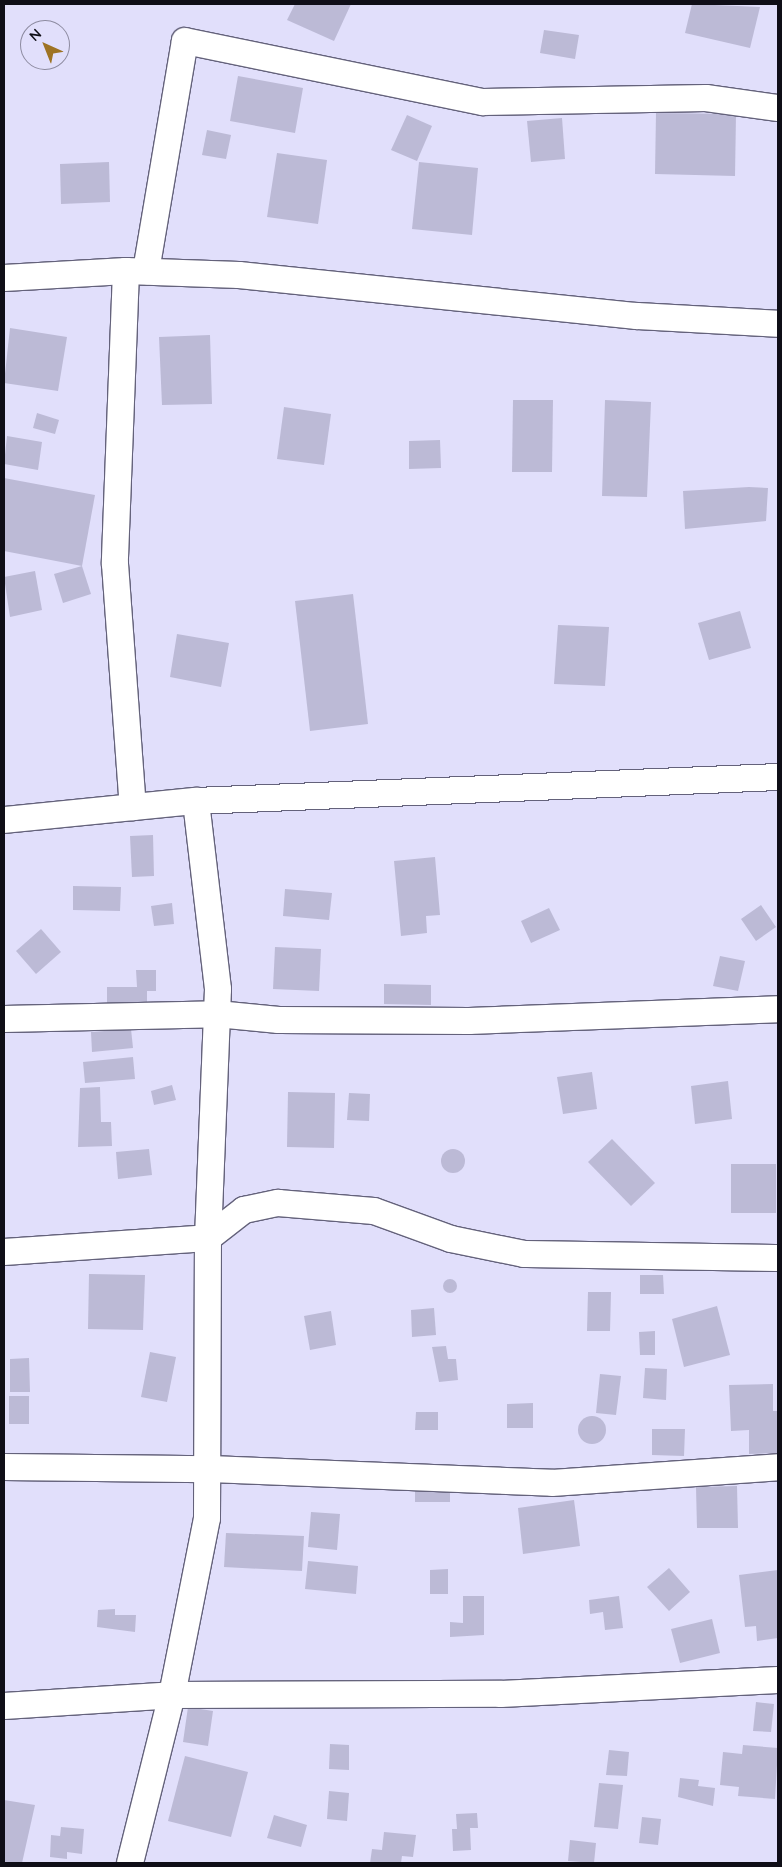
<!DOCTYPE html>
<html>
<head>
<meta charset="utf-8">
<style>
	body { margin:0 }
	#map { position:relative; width:782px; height:1867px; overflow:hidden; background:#e1dffb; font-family:Quicksand,sans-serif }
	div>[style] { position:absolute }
	.building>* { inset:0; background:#bcbad6 }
	.round { border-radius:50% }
	.roads { filter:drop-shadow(1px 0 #64627b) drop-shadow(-1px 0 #64627b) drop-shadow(0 1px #64627b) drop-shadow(0 -1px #64627b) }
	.street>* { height:26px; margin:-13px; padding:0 13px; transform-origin:13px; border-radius:13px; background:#fff }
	span { translate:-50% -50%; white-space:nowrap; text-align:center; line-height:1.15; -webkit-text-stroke:4.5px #e1dffb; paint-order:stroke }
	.frame { position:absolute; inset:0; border:5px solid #0f0e17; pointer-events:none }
	.north { position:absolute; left:20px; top:20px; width:50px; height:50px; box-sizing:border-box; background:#e1dffb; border:1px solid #8d8ba0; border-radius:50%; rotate:316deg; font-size:14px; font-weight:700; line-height:20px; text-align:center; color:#0f0e17 }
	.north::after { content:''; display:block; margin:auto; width:18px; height:22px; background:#9e7323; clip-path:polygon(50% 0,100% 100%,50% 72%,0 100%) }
</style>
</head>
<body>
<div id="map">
	<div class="building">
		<i style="clip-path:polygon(295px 4px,351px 4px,334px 41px,287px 20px)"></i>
		<i style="clip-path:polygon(692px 4px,760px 7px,750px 48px,685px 33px)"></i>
		<i style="clip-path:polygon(544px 30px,579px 35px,575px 59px,540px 53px)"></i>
		<i style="clip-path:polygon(238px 76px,303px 88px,295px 133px,230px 121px)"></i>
		<i style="clip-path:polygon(656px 113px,736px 114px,735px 176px,655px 174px)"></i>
		<i style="clip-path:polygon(407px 115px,432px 126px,417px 161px,391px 150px)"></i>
		<i style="clip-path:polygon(562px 118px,565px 159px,531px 162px,527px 121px)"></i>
		<i style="clip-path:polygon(207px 130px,231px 135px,226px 159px,202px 155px)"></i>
		<i style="clip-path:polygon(277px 153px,327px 160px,318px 224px,267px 217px)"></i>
		<i style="clip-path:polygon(109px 162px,110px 202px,61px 204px,60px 164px)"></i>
		<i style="clip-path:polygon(419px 162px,478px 168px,472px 235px,412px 229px)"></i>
		<i style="clip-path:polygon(10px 328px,67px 337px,58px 391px,4px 383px)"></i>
		<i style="clip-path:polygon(210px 335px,212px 404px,162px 405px,159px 337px)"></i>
		<i style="clip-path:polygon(513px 400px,553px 400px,552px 472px,512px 472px)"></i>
		<i style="clip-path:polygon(605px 400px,651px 402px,647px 497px,602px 496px)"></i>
		<i style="clip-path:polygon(284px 407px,331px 414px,324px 465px,277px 459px)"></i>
		<i style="clip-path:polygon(37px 413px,59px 420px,55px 434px,33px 428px)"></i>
		<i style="clip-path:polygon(7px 436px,42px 442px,38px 470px,4px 464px)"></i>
		<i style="clip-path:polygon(440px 440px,441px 468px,409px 469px,409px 441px)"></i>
		<i style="clip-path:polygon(4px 478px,95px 495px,82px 566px,4px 551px)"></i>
		<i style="clip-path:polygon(749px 487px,768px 488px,766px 521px,685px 529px,683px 491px)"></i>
		<i style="clip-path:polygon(82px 566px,91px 594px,63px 603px,54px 574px)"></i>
		<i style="clip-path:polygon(35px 571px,42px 610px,10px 617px,4px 577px)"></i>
		<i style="clip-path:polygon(353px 594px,368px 724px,310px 731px,295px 601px)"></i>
		<i style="clip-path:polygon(740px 611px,751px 648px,709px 660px,698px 623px)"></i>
		<i style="clip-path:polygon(558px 625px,609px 627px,605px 686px,554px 684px)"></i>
		<i style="clip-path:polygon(177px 634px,229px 643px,221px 687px,170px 677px)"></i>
		<i style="clip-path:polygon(153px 835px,154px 876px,132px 877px,130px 836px)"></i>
		<i style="clip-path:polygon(435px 857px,440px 915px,426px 916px,427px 933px,401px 936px,394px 861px)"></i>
		<i style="clip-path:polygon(73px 886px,121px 887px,120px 911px,73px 910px)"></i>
		<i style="clip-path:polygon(285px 889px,332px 893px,329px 920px,283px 916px)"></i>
		<i style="clip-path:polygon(172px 903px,174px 924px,154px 926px,151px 906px)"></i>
		<i style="clip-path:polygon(761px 905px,776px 927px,756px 941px,741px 919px)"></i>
		<i style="clip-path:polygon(549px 908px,560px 930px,531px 943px,521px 921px)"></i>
		<i style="clip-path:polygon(41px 929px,61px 952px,36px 974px,16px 951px)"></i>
		<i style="clip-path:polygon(275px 947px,321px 949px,319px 991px,273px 989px)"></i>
		<i style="clip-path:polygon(720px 956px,745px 961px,738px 991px,713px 986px)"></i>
		<i style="clip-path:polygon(136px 970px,156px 970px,156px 991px,147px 991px,147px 1006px,107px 1006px,107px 987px,137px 987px)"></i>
		<i style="clip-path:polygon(384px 984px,431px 985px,431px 1005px,384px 1004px)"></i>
		<i style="clip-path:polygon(131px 1029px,133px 1048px,92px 1052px,91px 1032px)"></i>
		<i style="clip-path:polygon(133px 1057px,135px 1079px,85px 1083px,83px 1062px)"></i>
		<i style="clip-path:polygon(592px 1072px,597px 1109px,563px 1114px,557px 1077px)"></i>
		<i style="clip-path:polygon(728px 1081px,732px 1119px,695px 1124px,691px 1086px)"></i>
		<i style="clip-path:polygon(172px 1085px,176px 1100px,154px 1105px,151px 1091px)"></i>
		<i style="clip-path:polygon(100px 1087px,101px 1122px,111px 1122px,112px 1146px,78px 1147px,80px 1088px)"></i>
		<i style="clip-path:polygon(288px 1092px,335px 1093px,334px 1148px,287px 1147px)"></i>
		<i style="clip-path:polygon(349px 1093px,370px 1094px,369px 1121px,347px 1120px)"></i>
		<i style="clip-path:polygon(612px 1139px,655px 1183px,631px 1206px,588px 1162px)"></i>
		<i class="round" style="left:441px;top:1149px;width:24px;height:24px"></i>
		<i style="clip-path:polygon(149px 1149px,152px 1175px,118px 1179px,116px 1152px)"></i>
		<i style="clip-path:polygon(731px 1164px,776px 1164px,776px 1213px,731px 1213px)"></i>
		<i style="clip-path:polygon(89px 1274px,145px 1275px,143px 1330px,88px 1329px)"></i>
		<i style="clip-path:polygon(640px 1275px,663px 1275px,664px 1294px,640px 1294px)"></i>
		<i class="round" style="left:443px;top:1279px;width:14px;height:14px"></i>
		<i style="clip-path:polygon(588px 1292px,611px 1292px,610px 1331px,587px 1331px)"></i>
		<i style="clip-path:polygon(717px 1306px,730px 1355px,684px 1367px,672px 1319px)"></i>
		<i style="clip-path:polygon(434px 1308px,436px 1335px,412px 1337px,411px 1310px)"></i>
		<i style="clip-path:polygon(331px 1311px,336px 1345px,310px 1350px,304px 1316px)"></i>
		<i style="clip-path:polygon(655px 1331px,655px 1355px,640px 1355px,639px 1332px)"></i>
		<i style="clip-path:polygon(446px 1346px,448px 1359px,456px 1359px,458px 1380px,439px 1382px,432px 1347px)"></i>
		<i style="clip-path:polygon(150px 1352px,176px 1357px,167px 1402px,141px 1397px)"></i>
		<i style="clip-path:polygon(29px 1358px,30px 1392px,10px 1392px,10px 1359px)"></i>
		<i style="clip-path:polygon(645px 1368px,667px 1369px,666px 1400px,643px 1398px)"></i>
		<i style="clip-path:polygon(600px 1374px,621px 1376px,616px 1415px,596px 1413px)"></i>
		<i style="clip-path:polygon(773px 1384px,773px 1411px,778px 1411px,778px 1453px,749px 1454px,749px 1430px,731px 1431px,729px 1385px)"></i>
		<i style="clip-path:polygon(9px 1396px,29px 1396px,29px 1424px,9px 1424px)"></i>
		<i style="clip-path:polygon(533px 1403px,533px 1428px,507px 1428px,507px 1404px)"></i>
		<i style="clip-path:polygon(416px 1412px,438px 1412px,438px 1430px,415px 1430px)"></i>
		<i class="round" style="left:578px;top:1416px;width:28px;height:28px"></i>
		<i style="clip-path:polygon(652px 1429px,685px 1429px,684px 1456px,652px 1455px)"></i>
		<i style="clip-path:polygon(415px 1480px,450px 1480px,450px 1502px,415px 1502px)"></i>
		<i style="clip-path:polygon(737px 1486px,738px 1528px,697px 1528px,696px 1487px)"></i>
		<i style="clip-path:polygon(574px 1500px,580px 1546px,523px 1554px,518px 1508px)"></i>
		<i style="clip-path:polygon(311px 1512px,340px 1514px,337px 1550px,308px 1547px)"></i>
		<i style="clip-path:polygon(226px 1533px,304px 1536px,302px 1571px,224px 1567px)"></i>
		<i style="clip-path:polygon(308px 1561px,358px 1566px,356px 1594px,305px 1589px)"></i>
		<i style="clip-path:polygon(669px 1568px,690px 1592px,669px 1611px,647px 1587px)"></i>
		<i style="clip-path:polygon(448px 1569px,448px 1594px,430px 1594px,430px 1570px)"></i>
		<i style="clip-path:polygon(778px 1570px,778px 1638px,757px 1641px,756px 1626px,745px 1627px,739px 1575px)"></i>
		<i style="clip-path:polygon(463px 1596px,484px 1596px,484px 1635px,450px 1637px,450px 1622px,463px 1623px)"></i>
		<i style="clip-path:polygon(619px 1596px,623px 1628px,605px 1630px,603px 1612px,590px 1614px,589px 1600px)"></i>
		<i style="clip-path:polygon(115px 1609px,115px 1615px,136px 1615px,135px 1632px,97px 1627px,98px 1610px)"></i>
		<i style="clip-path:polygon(712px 1619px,720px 1653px,680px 1663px,671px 1629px)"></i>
		<i style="clip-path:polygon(756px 1702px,774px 1704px,771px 1732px,753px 1731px)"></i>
		<i style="clip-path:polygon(188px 1707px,213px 1711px,208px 1746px,183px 1742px)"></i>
		<i style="clip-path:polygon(330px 1744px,349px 1745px,349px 1770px,329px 1769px)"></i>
		<i style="clip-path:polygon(743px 1745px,778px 1748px,775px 1799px,738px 1796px,739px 1787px,720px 1785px,723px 1752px,742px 1754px)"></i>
		<i style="clip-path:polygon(609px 1750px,629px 1752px,627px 1776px,606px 1775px)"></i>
		<i style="clip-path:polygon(185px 1756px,248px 1772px,231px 1837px,168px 1821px)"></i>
		<i style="clip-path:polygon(680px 1778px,699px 1780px,698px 1786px,715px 1788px,713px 1806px,678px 1797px)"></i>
		<i style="clip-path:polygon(599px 1783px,623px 1785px,618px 1829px,594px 1827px)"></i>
		<i style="clip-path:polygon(329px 1791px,349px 1793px,347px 1821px,327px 1819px)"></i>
		<i style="clip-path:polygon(4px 1800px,35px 1805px,22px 1863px,4px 1863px)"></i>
		<i style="clip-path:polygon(477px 1813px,478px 1828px,470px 1828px,471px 1850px,453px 1851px,452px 1829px,457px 1829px,456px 1814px)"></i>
		<i style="clip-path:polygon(274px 1815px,307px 1825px,301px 1847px,267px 1838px)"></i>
		<i style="clip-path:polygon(642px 1817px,661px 1819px,658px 1845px,639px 1843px)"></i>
		<i style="clip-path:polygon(61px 1827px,84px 1829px,82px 1854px,67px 1852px,67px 1859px,50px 1857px,51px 1835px,60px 1836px)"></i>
		<i style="clip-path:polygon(384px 1832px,416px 1835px,413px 1857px,402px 1856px,401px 1863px,370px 1863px,372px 1849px,382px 1850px)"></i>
		<i style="clip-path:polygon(570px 1840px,596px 1843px,594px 1863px,568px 1861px)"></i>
	</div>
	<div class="roads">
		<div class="street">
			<i style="left:126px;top:271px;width:293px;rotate:92.2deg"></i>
			<i style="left:115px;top:564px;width:244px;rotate:85.8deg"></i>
			<i style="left:146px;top:271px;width:233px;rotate:-80.4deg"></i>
			<i style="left:185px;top:41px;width:304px;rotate:11.6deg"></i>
			<i style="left:483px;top:102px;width:223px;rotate:-1deg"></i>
			<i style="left:706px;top:98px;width:73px;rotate:7.9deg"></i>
			<i style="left:4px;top:278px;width:122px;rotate:-3.3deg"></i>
			<i style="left:126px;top:271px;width:113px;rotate:2deg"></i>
			<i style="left:239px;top:275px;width:400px;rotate:5.9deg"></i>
			<i style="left:637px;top:316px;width:141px;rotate:3.2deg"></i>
			<i style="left:4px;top:820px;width:193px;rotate:-5.7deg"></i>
			<i style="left:196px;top:801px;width:582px;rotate:-2.36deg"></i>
			<i style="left:4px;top:1019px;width:213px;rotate:-1.3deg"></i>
			<i style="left:217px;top:1014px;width:62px;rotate:5.5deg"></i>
			<i style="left:279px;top:1020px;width:190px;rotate:0.3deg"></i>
			<i style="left:469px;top:1021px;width:309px;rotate:-2.2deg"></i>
			<i style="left:4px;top:1252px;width:204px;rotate:-3.9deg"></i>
			<i style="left:208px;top:1238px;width:46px;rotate:-37.9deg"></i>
			<i style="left:244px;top:1210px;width:35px;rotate:-12deg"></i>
			<i style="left:278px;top:1203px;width:96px;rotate:4.8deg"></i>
			<i style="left:374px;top:1211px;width:82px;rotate:20deg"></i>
			<i style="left:451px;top:1239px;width:75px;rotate:11.6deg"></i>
			<i style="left:524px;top:1254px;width:254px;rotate:0.9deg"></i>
			<i style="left:4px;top:1467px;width:206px;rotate:0.6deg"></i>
			<i style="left:210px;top:1469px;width:342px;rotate:2.3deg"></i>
			<i style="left:552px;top:1483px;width:227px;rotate:-4deg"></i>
			<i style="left:4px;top:1706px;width:168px;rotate:-3.7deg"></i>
			<i style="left:172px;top:1695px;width:329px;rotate:-0.2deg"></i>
			<i style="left:501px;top:1694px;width:277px;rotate:-2.9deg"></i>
			<i style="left:130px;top:1863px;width:173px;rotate:-76deg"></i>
			<i style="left:172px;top:1695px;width:180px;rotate:-78.8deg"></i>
			<i style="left:207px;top:1518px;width:280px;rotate:-89.8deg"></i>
			<i style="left:208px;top:1238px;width:249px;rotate:-87.7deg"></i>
			<i style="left:218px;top:989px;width:189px;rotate:-96.7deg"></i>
		</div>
	</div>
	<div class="frame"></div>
	<div class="north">N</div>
</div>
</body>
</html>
